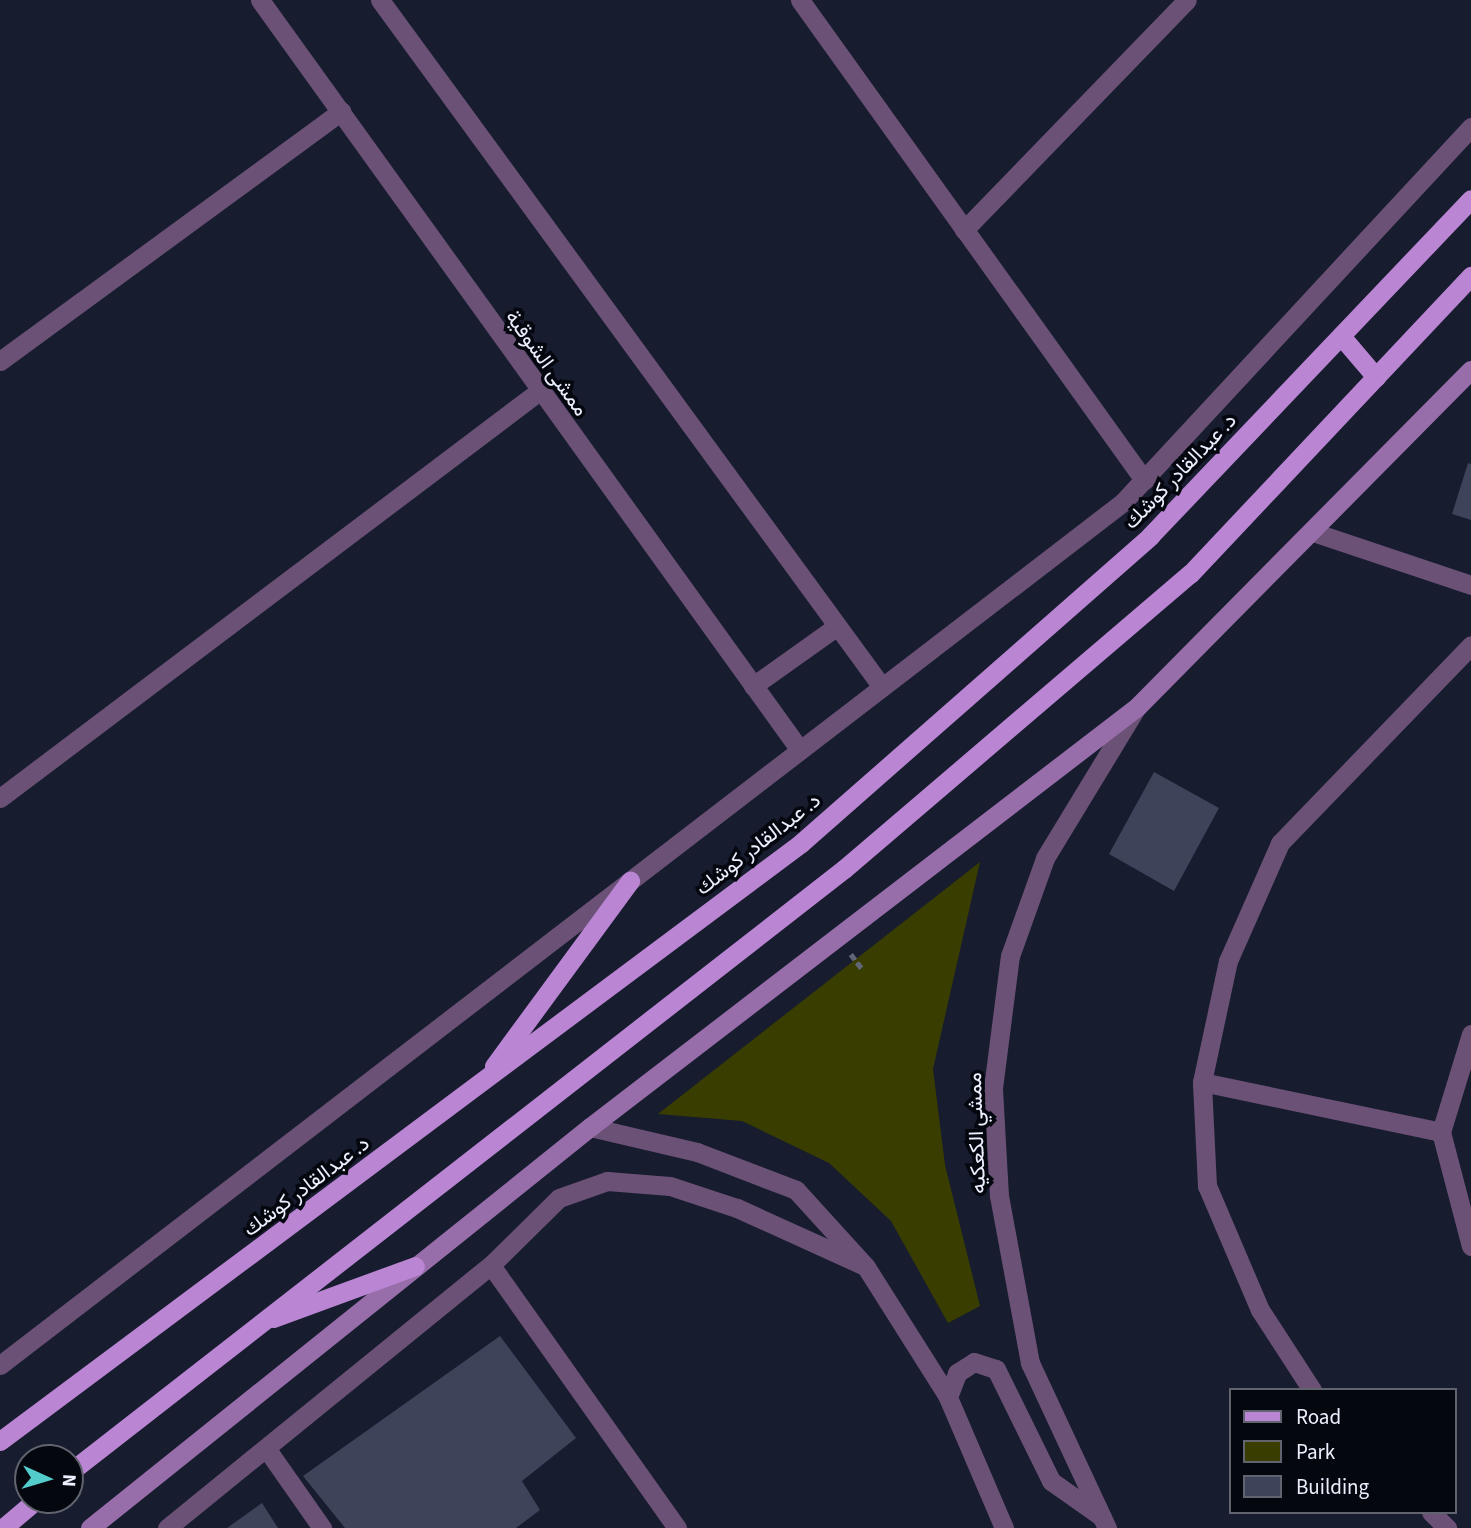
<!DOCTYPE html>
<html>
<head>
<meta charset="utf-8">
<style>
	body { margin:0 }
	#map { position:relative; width:1471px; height:1528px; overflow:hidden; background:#171c2f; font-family:"Source Sans 3",Vazirmatn,sans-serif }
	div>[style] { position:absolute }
	.green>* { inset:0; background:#393d00 }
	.building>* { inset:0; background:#3d4359 }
	.path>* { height:4.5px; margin-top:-2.25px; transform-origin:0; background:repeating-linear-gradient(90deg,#616677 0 7px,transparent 0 10.5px) }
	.minor>* { height:19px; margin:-9.5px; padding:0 9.5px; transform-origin:9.5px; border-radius:9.5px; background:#6b5176 }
	.tertiary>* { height:19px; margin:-9.5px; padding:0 9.5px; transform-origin:9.5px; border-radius:9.5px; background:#6b5176 }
	.secondary>* { height:19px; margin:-9.5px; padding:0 9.5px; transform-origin:9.5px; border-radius:9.5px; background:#986eaa }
	.primary>* { height:19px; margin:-9.5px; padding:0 9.5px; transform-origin:9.5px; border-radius:9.5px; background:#ba85d2 }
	span { translate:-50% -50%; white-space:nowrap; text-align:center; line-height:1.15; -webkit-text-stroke:7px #05070f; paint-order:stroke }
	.street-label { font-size:21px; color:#ecf0fe }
	.legend { position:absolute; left:1229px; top:1388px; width:228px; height:126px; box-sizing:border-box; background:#05070f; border:2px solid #61646f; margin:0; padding:9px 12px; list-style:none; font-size:21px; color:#ecf0fe }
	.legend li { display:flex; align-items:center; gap:14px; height:35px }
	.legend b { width:35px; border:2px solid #61646f }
	.north { position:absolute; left:14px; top:1444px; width:70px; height:70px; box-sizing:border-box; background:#05070f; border:2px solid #61646f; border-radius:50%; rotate:94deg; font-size:19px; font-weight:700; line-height:28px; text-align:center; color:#ecf0fe }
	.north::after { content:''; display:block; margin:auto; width:24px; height:32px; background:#53cdcb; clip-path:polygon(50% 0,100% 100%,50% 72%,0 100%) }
</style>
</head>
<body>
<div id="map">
	<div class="green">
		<i style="clip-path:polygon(980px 862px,933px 1069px,945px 1165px,980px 1306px,948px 1323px,891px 1221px,829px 1163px,742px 1121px,658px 1114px)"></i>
	</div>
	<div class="building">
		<i style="clip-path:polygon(1468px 463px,1471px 464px,1471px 520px,1452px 514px)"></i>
		<i style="clip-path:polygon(1154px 772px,1219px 808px,1174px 891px,1109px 854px)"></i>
		<i style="clip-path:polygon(500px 1336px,576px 1438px,522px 1481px,540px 1510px,516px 1528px,345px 1528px,303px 1476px)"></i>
		<i style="clip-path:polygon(262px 1503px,278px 1528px,227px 1528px)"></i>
	</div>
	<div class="path">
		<i style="left:851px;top:954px;width:20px;rotate:53deg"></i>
	</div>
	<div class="minor">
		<i style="left:800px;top:0;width:591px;rotate:54.37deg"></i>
		<i style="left:964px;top:230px;width:320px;rotate:-45.9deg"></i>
		<i style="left:0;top:361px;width:423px;rotate:-36.2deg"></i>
		<i style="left:1316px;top:533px;width:163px;rotate:18.5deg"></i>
		<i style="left:0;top:798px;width:674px;rotate:-37.04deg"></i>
		<i style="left:1471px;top:1034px;width:102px;rotate:107deg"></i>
		<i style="left:1441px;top:1132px;width:118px;rotate:75.3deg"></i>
		<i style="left:1202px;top:1082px;width:244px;rotate:11.8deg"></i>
		<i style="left:1312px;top:1390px;width:95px;rotate:-123deg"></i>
		<i style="left:1260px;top:1310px;width:135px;rotate:-113.1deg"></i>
		<i style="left:1207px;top:1186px;width:104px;rotate:-92.8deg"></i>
		<i style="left:1202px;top:1082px;width:124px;rotate:-77.9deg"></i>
		<i style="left:1228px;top:961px;width:129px;rotate:-66.2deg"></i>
		<i style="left:1280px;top:843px;width:275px;rotate:-46deg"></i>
		<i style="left:266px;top:1448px;width:98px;rotate:55deg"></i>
		<i style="left:1431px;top:1512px;width:23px;rotate:45deg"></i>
		<i style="left:167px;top:1528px;width:417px;rotate:-39.1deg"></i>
		<i style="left:677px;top:1528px;width:322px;rotate:-125.3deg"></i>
		<i style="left:491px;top:1265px;width:95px;rotate:-44.6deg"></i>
		<i style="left:559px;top:1198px;width:51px;rotate:-19.5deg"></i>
		<i style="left:607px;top:1181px;width:63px;rotate:4.5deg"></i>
		<i style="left:670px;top:1186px;width:71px;rotate:18.2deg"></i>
		<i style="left:737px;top:1208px;width:141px;rotate:24.4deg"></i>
	</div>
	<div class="tertiary">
		<i style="left:260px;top:0;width:924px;rotate:54.25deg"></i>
		<i style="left:380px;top:0;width:851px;rotate:53.84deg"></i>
		<i style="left:753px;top:686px;width:103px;rotate:-35.5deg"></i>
		<i style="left:590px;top:1127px;width:110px;rotate:13.2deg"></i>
		<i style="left:697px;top:1152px;width:106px;rotate:21deg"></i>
		<i style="left:796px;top:1190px;width:104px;rotate:47.7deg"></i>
		<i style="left:866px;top:1267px;width:151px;rotate:57.7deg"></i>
		<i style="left:947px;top:1395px;width:145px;rotate:66.8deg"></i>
		<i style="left:0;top:1365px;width:1416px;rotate:-37.54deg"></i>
		<i style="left:1123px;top:502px;width:512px;rotate:-47.14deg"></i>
		<i style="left:948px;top:1397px;width:26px;rotate:-69deg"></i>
		<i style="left:957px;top:1373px;width:20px;rotate:-33deg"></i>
		<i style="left:974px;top:1362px;width:23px;rotate:18deg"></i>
		<i style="left:996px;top:1369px;width:125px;rotate:63.8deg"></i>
		<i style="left:1051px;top:1481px;width:62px;rotate:35.2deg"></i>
		<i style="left:1107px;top:1528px;width:182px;rotate:-115deg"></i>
		<i style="left:1030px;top:1363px;width:170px;rotate:-100.5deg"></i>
		<i style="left:999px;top:1196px;width:108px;rotate:-93.2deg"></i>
		<i style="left:993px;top:1088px;width:133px;rotate:-82.7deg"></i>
		<i style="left:1010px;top:956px;width:104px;rotate:-70.3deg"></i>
		<i style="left:1045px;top:858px;width:173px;rotate:-58.7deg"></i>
	</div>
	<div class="secondary">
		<i style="left:90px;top:1528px;width:641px;rotate:-38.73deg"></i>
		<i style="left:590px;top:1127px;width:690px;rotate:-37.52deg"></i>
		<i style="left:1137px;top:707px;width:474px;rotate:-45.3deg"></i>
	</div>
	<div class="primary">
		<i style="left:1341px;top:336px;width:54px;rotate:49.5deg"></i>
		<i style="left:494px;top:1066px;width:230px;rotate:-53.7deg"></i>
		<i style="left:273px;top:1318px;width:151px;rotate:-20.1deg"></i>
		<i style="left:0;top:1441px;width:1000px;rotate:-36.74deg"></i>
		<i style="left:801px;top:843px;width:465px;rotate:-41.3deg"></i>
		<i style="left:1150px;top:536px;width:465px;rotate:-46.4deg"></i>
		<i style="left:70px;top:1472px;width:981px;rotate:-37.92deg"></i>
		<i style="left:844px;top:869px;width:455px;rotate:-40.5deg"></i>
		<i style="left:1190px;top:574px;width:410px;rotate:-46.7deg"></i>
		<i style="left:3px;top:1528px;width:43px;rotate:-40.3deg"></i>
	</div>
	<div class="street-label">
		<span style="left:547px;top:363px;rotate:54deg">ممشى الشوقية</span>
		<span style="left:1180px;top:471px;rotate:-46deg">د. عبدالقادر كوشك</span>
		<span style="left:758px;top:844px;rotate:-38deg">د. عبدالقادر كوشك</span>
		<span style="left:976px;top:1133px;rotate:-92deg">ممشي الكعكيه</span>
		<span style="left:306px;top:1186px;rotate:-37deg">د. عبدالقادر كوشك</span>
	</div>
	<ul class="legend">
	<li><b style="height:9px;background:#ba85d2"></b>Road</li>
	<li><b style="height:19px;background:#393d00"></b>Park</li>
	<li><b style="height:19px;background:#3d4359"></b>Building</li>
	</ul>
	<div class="north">N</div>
</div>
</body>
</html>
